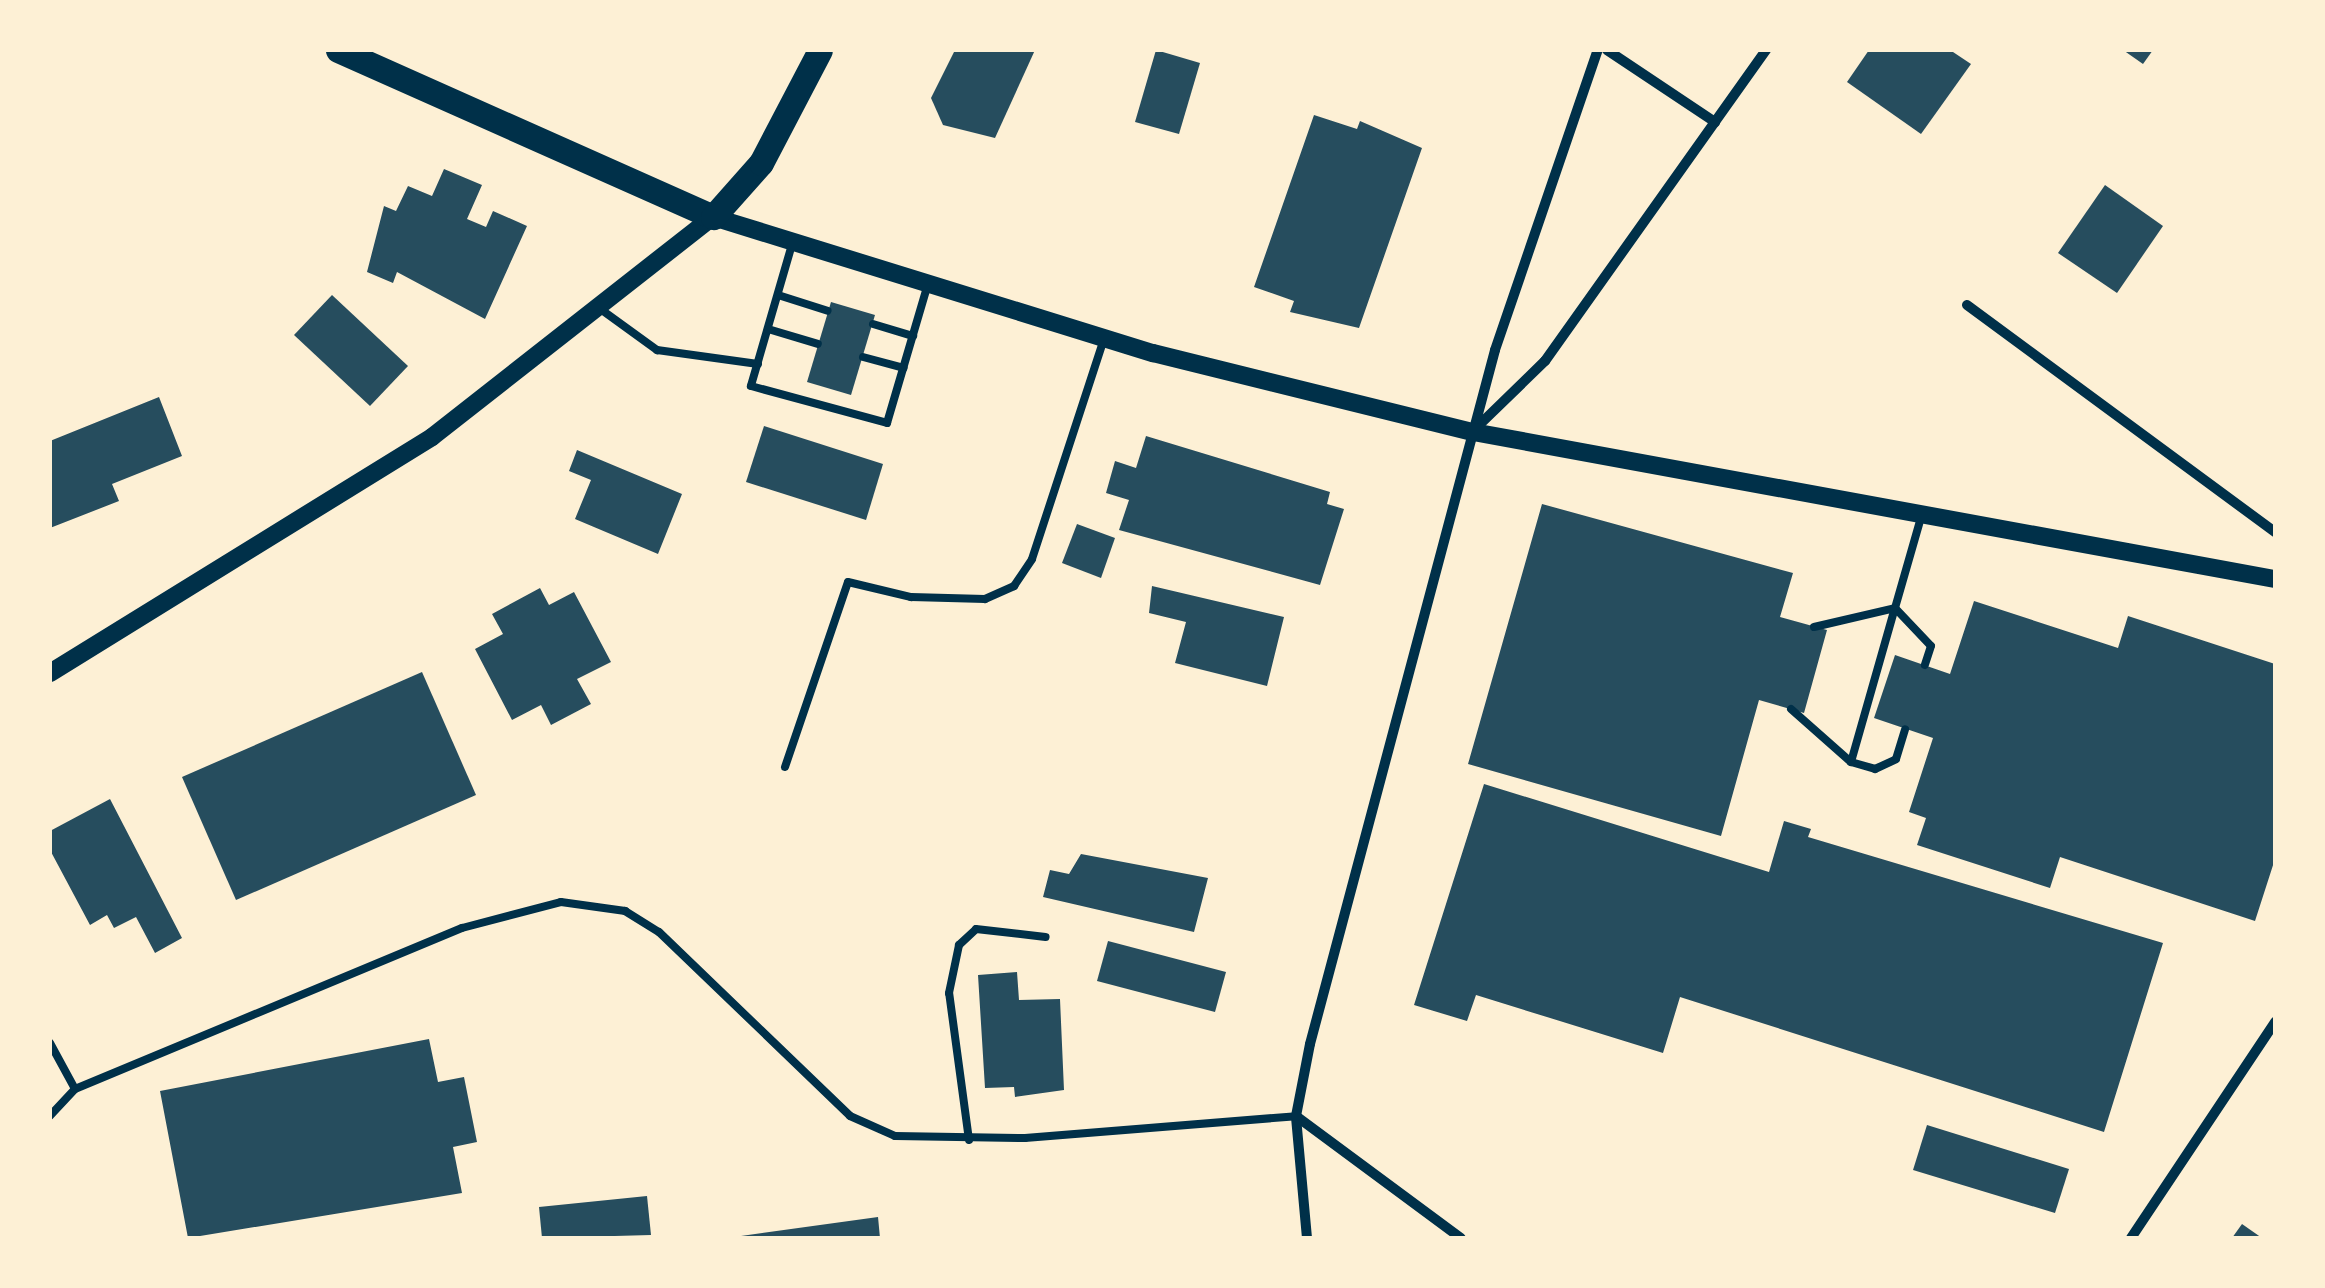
<!DOCTYPE html>
<html>
<head>
<meta charset="utf-8">
<style>
	body { margin:0 }
	#map { position:relative; width:2325px; height:1288px; overflow:hidden; background:#fdf0d5; font-family:"Roboto Condensed",sans-serif }
	div>[style] { position:absolute }
	.building>* { inset:0; background:#264d5e }
	.service>* { height:8px; margin:-4px; padding:0 4px; transform-origin:4px; border-radius:4px; background:#003049 }
	.minor>* { height:10px; margin:-5px; padding:0 5px; transform-origin:5px; border-radius:5px; background:#003049 }
	.tertiary>* { height:18px; margin:-9px; padding:0 9px; transform-origin:9px; border-radius:9px; background:#003049 }
	.primary>* { height:25px; margin:-12.5px; padding:0 12.5px; transform-origin:12.5px; border-radius:12.5px; background:#003049 }
	span { translate:-50% -50%; white-space:nowrap; text-align:center; line-height:1.15; -webkit-text-stroke:8px #fdf0d5; paint-order:stroke }
	.frame { position:absolute; inset:0; border:52px solid #fdf0d5; pointer-events:none }
</style>
</head>
<body>
<div id="map">
	<div class="building">
		<i style="clip-path:polygon(955px 50px,1035px 50px,995px 138px,943px 125px,931px 98px)"></i>
		<i style="clip-path:polygon(1156px 50px,1200px 63px,1179px 134px,1135px 122px)"></i>
		<i style="clip-path:polygon(1869px 50px,1950px 50px,1971px 64px,1921px 134px,1847px 82px)"></i>
		<i style="clip-path:polygon(2123px 50px,2153px 50px,2143px 64px)"></i>
		<i style="clip-path:polygon(1314px 115px,1357px 129px,1360px 121px,1422px 148px,1359px 328px,1290px 312px,1294px 301px,1254px 287px)"></i>
		<i style="clip-path:polygon(444px 169px,482px 185px,467px 219px,486px 227px,493px 211px,527px 226px,485px 319px,397px 272px,393px 283px,367px 272px,384px 206px,396px 211px,408px 186px,432px 196px)"></i>
		<i style="clip-path:polygon(2105px 185px,2163px 226px,2117px 293px,2058px 253px)"></i>
		<i style="clip-path:polygon(332px 295px,408px 366px,370px 406px,294px 335px)"></i>
		<i style="clip-path:polygon(831px 302px,875px 315px,851px 395px,807px 382px)"></i>
		<i style="clip-path:polygon(159px 397px,182px 456px,112px 484px,119px 501px,50px 528px,50px 441px)"></i>
		<i style="clip-path:polygon(764px 426px,883px 464px,866px 520px,746px 482px)"></i>
		<i style="clip-path:polygon(1146px 436px,1330px 492px,1327px 504px,1344px 509px,1320px 585px,1119px 530px,1129px 500px,1106px 493px,1115px 461px,1136px 468px)"></i>
		<i style="clip-path:polygon(577px 450px,682px 494px,658px 554px,575px 519px,591px 480px,569px 471px)"></i>
		<i style="clip-path:polygon(1542px 504px,1793px 573px,1780px 617px,1827px 630px,1804px 713px,1759px 700px,1721px 836px,1468px 764px)"></i>
		<i style="clip-path:polygon(1077px 524px,1115px 538px,1101px 578px,1062px 563px)"></i>
		<i style="clip-path:polygon(1152px 586px,1284px 617px,1267px 686px,1175px 663px,1186px 622px,1149px 613px)"></i>
		<i style="clip-path:polygon(540px 588px,549px 605px,574px 592px,611px 662px,577px 679px,591px 704px,551px 725px,541px 705px,512px 720px,475px 649px,503px 634px,492px 614px)"></i>
		<i style="clip-path:polygon(1974px 601px,2118px 648px,2128px 616px,2275px 664px,2275px 859px,2255px 921px,2060px 857px,2050px 888px,1917px 845px,1926px 818px,1909px 812px,1933px 738px,1874px 718px,1895px 655px,1950px 674px)"></i>
		<i style="clip-path:polygon(422px 672px,476px 795px,236px 900px,182px 777px)"></i>
		<i style="clip-path:polygon(1484px 784px,1769px 872px,1784px 821px,1811px 829px,1808px 837px,2163px 943px,2104px 1132px,1680px 997px,1663px 1053px,1476px 995px,1467px 1021px,1414px 1005px)"></i>
		<i style="clip-path:polygon(110px 799px,182px 938px,155px 953px,136px 917px,114px 928px,107px 915px,90px 925px,50px 850px,50px 831px)"></i>
		<i style="clip-path:polygon(1081px 854px,1208px 878px,1194px 932px,1043px 897px,1050px 870px,1069px 874px)"></i>
		<i style="clip-path:polygon(1108px 941px,1226px 972px,1215px 1012px,1097px 981px)"></i>
		<i style="clip-path:polygon(1017px 972px,1019px 1000px,1060px 999px,1064px 1090px,1015px 1097px,1014px 1087px,985px 1088px,978px 975px)"></i>
		<i style="clip-path:polygon(429px 1039px,438px 1082px,464px 1077px,477px 1142px,453px 1147px,462px 1193px,188px 1238px,160px 1091px)"></i>
		<i style="clip-path:polygon(1927px 1125px,2069px 1169px,2055px 1213px,1913px 1170px)"></i>
		<i style="clip-path:polygon(647px 1196px,651px 1235px,542px 1238px,539px 1207px)"></i>
		<i style="clip-path:polygon(878px 1217px,880px 1238px,741px 1238px,741px 1236px)"></i>
		<i style="clip-path:polygon(2242px 1224px,2262px 1238px,2232px 1238px)"></i>
	</div>
	<div class="service">
		<i style="left:793px;top:241px;width:151px;rotate:106.2deg"></i>
		<i style="left:751px;top:386px;width:141px;rotate:15.2deg"></i>
		<i style="left:887px;top:423px;width:145px;rotate:-73.6deg"></i>
		<i style="left:778px;top:295px;width:52px;rotate:17.7deg"></i>
		<i style="left:599px;top:308px;width:72px;rotate:35.9deg"></i>
		<i style="left:657px;top:350px;width:102px;rotate:7.9deg"></i>
		<i style="left:873px;top:324px;width:42px;rotate:16.7deg"></i>
		<i style="left:768px;top:329px;width:52px;rotate:16.7deg"></i>
		<i style="left:863px;top:357px;width:42px;rotate:15deg"></i>
		<i style="left:1895px;top:608px;width:52px;rotate:46.5deg"></i>
		<i style="left:1931px;top:646px;width:20px;rotate:108deg"></i>
		<i style="left:1814px;top:627px;width:83px;rotate:-13.2deg"></i>
		<i style="left:1895px;top:608px;width:98px;rotate:-74deg"></i>
		<i style="left:1791px;top:709px;width:80px;rotate:41.5deg"></i>
		<i style="left:1851px;top:762px;width:25px;rotate:16deg"></i>
		<i style="left:1875px;top:769px;width:23px;rotate:-25deg"></i>
		<i style="left:1896px;top:759px;width:31px;rotate:-73deg"></i>
		<i style="left:1851px;top:762px;width:160px;rotate:-74.1deg"></i>
		<i style="left:785px;top:767px;width:195px;rotate:-71.2deg"></i>
		<i style="left:848px;top:582px;width:65px;rotate:13.4deg"></i>
		<i style="left:911px;top:597px;width:74px;rotate:1.5deg"></i>
		<i style="left:985px;top:599px;width:32px;rotate:-24deg"></i>
		<i style="left:1014px;top:586px;width:32px;rotate:-56deg"></i>
		<i style="left:1032px;top:559px;width:231px;rotate:-71.9deg"></i>
		<i style="left:50px;top:1043px;width:52px;rotate:61.5deg"></i>
		<i style="left:75px;top:1089px;width:37px;rotate:133deg"></i>
		<i style="left:75px;top:1089px;width:419px;rotate:-22.6deg"></i>
		<i style="left:462px;top:928px;width:102px;rotate:-14.7deg"></i>
		<i style="left:561px;top:902px;width:65px;rotate:8deg"></i>
		<i style="left:625px;top:911px;width:40px;rotate:32deg"></i>
		<i style="left:659px;top:932px;width:265px;rotate:43.9deg"></i>
		<i style="left:850px;top:1116px;width:49px;rotate:24deg"></i>
		<i style="left:895px;top:1136px;width:130px;rotate:0.9deg"></i>
		<i style="left:1025px;top:1138px;width:272px;rotate:-4.6deg"></i>
		<i style="left:969px;top:1140px;width:148px;rotate:-97.7deg"></i>
		<i style="left:949px;top:993px;width:49px;rotate:-78.2deg"></i>
		<i style="left:959px;top:945px;width:23px;rotate:-43deg"></i>
		<i style="left:976px;top:929px;width:70px;rotate:6.5deg"></i>
	</div>
	<div class="minor">
		<i style="left:1607px;top:50px;width:130px;rotate:33.7deg"></i>
		<i style="left:1967px;top:305px;width:383px;rotate:36.4deg"></i>
		<i style="left:1475px;top:429px;width:98px;rotate:-44.2deg"></i>
		<i style="left:1545px;top:361px;width:382px;rotate:-54.6deg"></i>
		<i style="left:1296px;top:1116px;width:205px;rotate:36.5deg"></i>
		<i style="left:1307px;top:1238px;width:122px;rotate:-95.2deg"></i>
		<i style="left:1296px;top:1116px;width:73px;rotate:-79deg"></i>
		<i style="left:1310px;top:1044px;width:718px;rotate:-75.07deg"></i>
		<i style="left:1495px;top:350px;width:317px;rotate:-71.1deg"></i>
		<i style="left:2131px;top:1238px;width:260px;rotate:-56.3deg"></i>
	</div>
	<div class="tertiary">
		<i style="left:50px;top:673px;width:449px;rotate:-31.7deg"></i>
		<i style="left:432px;top:437px;width:357px;rotate:-38.1deg"></i>
		<i style="left:713px;top:217px;width:461px;rotate:17.2deg"></i>
		<i style="left:1153px;top:353px;width:330px;rotate:13.9deg"></i>
		<i style="left:1473px;top:432px;width:815px;rotate:10.39deg"></i>
	</div>
	<div class="primary">
		<i style="left:338px;top:50px;width:411px;rotate:24deg"></i>
		<i style="left:713px;top:217px;width:72px;rotate:-48.4deg"></i>
		<i style="left:761px;top:163px;width:127px;rotate:-62.4deg"></i>
	</div>
	<div class="frame"></div>
</div>
</body>
</html>
